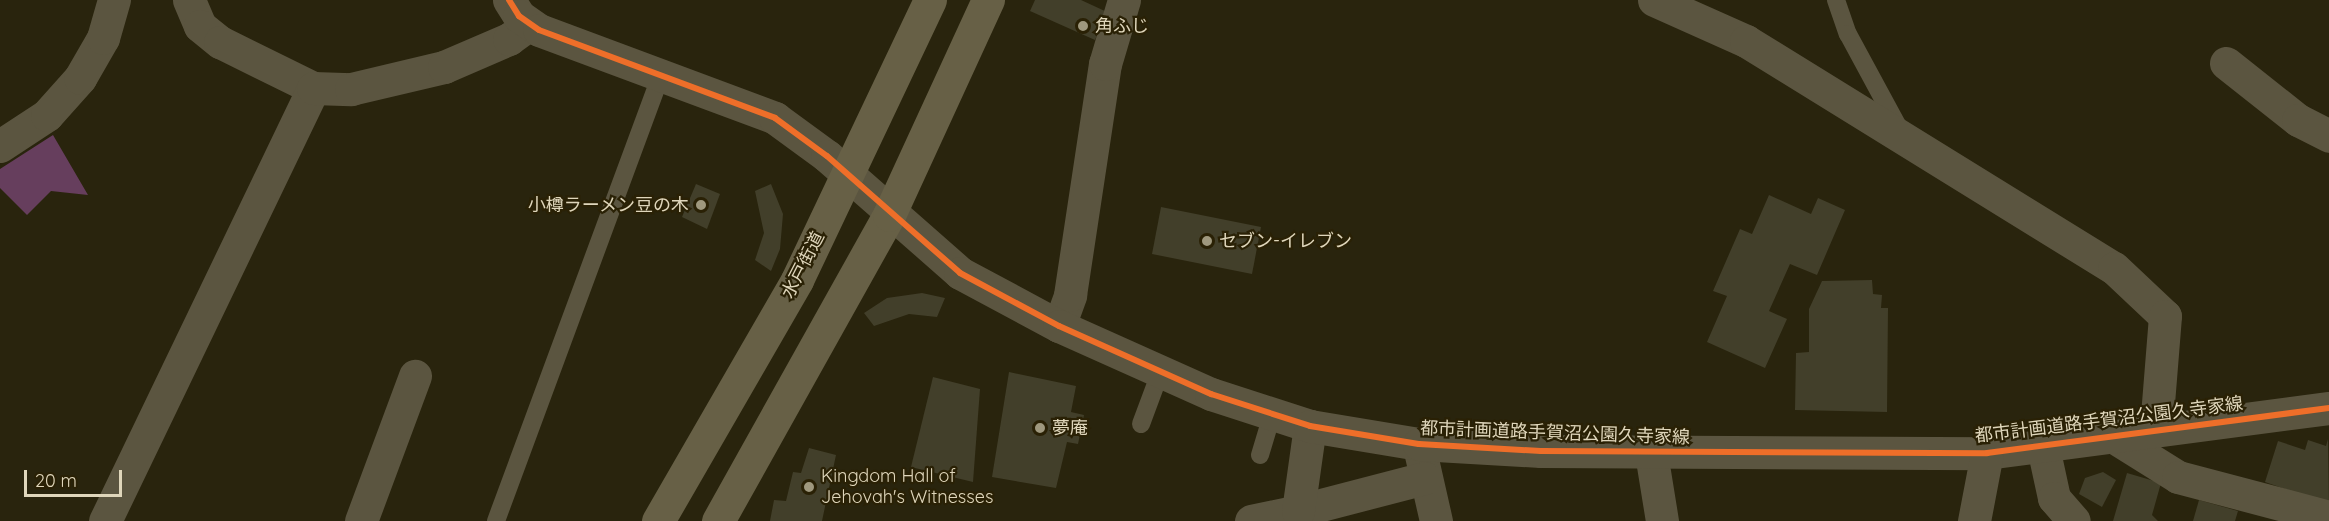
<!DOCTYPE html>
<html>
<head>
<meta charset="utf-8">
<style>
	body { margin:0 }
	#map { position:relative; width:2329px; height:521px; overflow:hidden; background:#29240d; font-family:Quicksand,"Noto Sans JP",sans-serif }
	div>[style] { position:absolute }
	.green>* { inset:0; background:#663e5d }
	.building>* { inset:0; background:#423f2a }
	.service>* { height:18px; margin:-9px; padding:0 9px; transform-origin:9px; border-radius:9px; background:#5b5540 }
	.minor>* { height:33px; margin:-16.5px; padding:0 16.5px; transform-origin:16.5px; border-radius:16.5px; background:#5b5540 }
	.tertiary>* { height:33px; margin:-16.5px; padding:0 16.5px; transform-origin:16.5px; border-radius:16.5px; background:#5b5540 }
	.trunk>* { height:33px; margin:-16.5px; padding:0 16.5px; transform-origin:16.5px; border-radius:16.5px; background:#676046 }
	.cycleway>* { height:6px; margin:-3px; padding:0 3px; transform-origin:3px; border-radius:3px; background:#ee6e29 }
	.dots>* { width:16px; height:16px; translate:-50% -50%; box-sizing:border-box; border:3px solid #2a2105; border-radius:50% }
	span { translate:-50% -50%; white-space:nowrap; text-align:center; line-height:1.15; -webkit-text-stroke:4.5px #2a2105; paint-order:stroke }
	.poi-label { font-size:18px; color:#dfd6bb }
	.left { translate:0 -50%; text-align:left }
	.right { translate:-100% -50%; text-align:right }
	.street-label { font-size:18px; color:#dfd6bb }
	.scale { position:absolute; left:24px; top:470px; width:98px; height:27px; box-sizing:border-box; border:3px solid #dfd6bb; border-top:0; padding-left:8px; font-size:18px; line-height:21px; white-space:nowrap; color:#dfd6bb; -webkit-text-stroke:4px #2a2105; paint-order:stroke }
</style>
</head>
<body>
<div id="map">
	<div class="green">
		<i style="clip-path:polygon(53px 135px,88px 195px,51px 191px,27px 215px,0 188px,0 169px)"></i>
	</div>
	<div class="building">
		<i style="clip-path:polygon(1035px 0,1081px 0,1107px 12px,1095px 40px,1030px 11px)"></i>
		<i style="clip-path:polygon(696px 184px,720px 194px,707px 229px,682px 217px)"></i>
		<i style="clip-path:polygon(771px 184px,783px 214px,780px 249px,771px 271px,755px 260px,764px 233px,755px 191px)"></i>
		<i style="clip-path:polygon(1769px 195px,1811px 214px,1818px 198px,1845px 210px,1817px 275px,1790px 264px,1769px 311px,1787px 319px,1765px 368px,1707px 342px,1727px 296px,1713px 291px,1740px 229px,1752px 234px)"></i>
		<i style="clip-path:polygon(1161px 207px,1261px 227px,1252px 274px,1152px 254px)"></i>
		<i style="clip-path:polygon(1872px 280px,1873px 294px,1882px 295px,1881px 308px,1888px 308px,1887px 412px,1795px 410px,1796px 353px,1809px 352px,1809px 309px,1822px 281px)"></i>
		<i style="clip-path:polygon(922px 293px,945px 298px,937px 317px,909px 314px,874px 326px,864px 313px,887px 298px)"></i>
		<i style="clip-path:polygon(1009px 372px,1076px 386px,1071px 412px,1084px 415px,1078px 444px,1067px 442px,1056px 488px,992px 477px)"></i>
		<i style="clip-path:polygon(933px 377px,980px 389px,973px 482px,911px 467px)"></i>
		<i style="clip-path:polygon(2328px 439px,2329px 504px,2265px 482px,2278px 441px,2305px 450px,2308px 440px,2326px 446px)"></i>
		<i style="clip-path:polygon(809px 448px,836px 455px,822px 521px,770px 521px,774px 500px,786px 501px,793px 472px,801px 473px)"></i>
		<i style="clip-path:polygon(2103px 472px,2116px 480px,2102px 507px,2079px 494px,2085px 478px)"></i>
		<i style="clip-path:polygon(2127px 473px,2161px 483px,2152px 515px,2158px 521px,2113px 521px)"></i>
		<i style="clip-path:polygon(2199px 500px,2238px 511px,2235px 521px,2193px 521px)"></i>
	</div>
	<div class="service">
		<i style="left:1836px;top:0;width:36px;rotate:71deg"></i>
		<i style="left:1848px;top:34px;width:111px;rotate:61.6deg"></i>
		<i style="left:1141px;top:424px;width:54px;rotate:-69.6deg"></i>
		<i style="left:1260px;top:455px;width:42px;rotate:-73.3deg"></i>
		<i style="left:496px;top:521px;width:478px;rotate:-69.7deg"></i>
	</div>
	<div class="minor">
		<i style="left:189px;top:0;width:28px;rotate:67deg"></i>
		<i style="left:200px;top:26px;width:26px;rotate:39deg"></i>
		<i style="left:220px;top:42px;width:104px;rotate:26.3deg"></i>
		<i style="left:1654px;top:0;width:101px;rotate:24deg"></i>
		<i style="left:1746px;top:41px;width:432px;rotate:31.7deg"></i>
		<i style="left:2114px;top:268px;width:70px;rotate:43.3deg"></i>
		<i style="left:2165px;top:316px;width:113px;rotate:94.6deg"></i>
		<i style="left:2226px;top:63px;width:92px;rotate:38.4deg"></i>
		<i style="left:2298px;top:120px;width:35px;rotate:27deg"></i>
		<i style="left:0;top:146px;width:56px;rotate:-33.4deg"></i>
		<i style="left:47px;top:115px;width:50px;rotate:-48.3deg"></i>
		<i style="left:80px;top:78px;width:46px;rotate:-60.1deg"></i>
		<i style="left:103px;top:38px;width:40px;rotate:-74deg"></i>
		<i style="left:1059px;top:326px;width:33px;rotate:-70deg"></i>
		<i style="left:1070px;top:295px;width:234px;rotate:-81.4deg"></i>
		<i style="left:1105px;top:64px;width:67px;rotate:-73.5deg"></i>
		<i style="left:2114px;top:437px;width:75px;rotate:32deg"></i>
		<i style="left:2178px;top:477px;width:156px;rotate:14.8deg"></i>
		<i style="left:2043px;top:447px;width:52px;rotate:77.8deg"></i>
		<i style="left:2054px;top:498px;width:30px;rotate:49deg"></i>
		<i style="left:1651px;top:453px;width:69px;rotate:80.8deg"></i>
		<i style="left:1421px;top:455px;width:68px;rotate:77.2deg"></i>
		<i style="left:1298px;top:511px;width:131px;rotate:-14.6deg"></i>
		<i style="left:105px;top:521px;width:480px;rotate:-64.3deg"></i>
		<i style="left:313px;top:88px;width:38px;rotate:2deg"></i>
		<i style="left:351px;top:89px;width:96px;rotate:-13.3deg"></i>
		<i style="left:444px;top:67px;width:71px;rotate:-23.3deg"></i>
		<i style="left:509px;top:39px;width:24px;rotate:-36deg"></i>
		<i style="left:361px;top:521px;width:155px;rotate:-69.6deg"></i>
		<i style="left:1251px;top:521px;width:48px;rotate:-12deg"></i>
		<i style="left:1298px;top:511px;width:86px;rotate:-82deg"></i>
	</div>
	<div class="tertiary">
		<i style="left:509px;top:0;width:19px;rotate:58deg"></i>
		<i style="left:519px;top:16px;width:24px;rotate:35deg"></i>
		<i style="left:539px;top:30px;width:252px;rotate:20.4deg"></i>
		<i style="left:775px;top:118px;width:64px;rotate:36.2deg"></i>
		<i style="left:827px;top:156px;width:177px;rotate:41.3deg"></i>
		<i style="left:960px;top:273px;width:112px;rotate:28.2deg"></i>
		<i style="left:1059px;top:326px;width:167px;rotate:24.1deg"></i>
		<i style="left:1211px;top:394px;width:104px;rotate:17.9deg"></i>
		<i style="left:1310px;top:426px;width:110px;rotate:9.4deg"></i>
		<i style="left:1419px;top:444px;width:122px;rotate:3.3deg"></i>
		<i style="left:1541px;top:451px;width:446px;rotate:0.3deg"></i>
		<i style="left:1987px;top:453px;width:345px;rotate:-7.5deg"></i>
		<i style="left:1974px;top:521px;width:69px;rotate:-79.2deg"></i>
	</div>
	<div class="trunk">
		<i style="left:658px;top:521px;width:278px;rotate:-60deg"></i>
		<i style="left:797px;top:280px;width:310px;rotate:-64.6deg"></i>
		<i style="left:718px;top:521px;width:351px;rotate:-60.8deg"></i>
		<i style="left:889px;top:215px;width:237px;rotate:-65.3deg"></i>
	</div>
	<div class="cycleway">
		<i style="left:509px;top:0;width:19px;rotate:58deg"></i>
		<i style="left:519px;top:16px;width:24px;rotate:35deg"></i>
		<i style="left:539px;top:30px;width:252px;rotate:20.4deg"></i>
		<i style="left:775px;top:118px;width:64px;rotate:36.2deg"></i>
		<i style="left:827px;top:156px;width:177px;rotate:41.3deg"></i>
		<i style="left:960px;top:273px;width:112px;rotate:28.2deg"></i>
		<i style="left:1059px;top:326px;width:167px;rotate:24.1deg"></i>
		<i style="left:1211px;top:394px;width:104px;rotate:17.9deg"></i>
		<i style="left:1310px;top:426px;width:110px;rotate:9.4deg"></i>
		<i style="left:1419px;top:444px;width:122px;rotate:3.3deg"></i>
		<i style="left:1541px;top:451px;width:446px;rotate:0.3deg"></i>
		<i style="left:1987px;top:453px;width:345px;rotate:-7.5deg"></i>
	</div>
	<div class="dots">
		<i style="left:1083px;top:26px;background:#9f987e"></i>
		<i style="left:701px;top:205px;background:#9f987e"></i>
		<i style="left:1207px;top:241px;background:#9f987e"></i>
		<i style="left:1040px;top:428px;background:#9f987e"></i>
		<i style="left:809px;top:487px;background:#9f987e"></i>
	</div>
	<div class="poi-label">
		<span class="left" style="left:1095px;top:26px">角ふじ</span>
		<span class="right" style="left:689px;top:205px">小樽ラーメン豆の木</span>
		<span class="left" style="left:1219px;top:241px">セブン-イレブン</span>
		<span class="left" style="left:1052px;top:428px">夢庵</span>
		<span class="left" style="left:821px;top:487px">Kingdom Hall of<br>Jehovah's Witnesses</span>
	</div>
	<div class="street-label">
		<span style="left:803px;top:265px;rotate:-63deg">水戸街道</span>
		<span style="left:2109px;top:420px;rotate:-7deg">都市計画道路手賀沼公園久寺家線</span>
		<span style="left:1555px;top:433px;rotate:2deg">都市計画道路手賀沼公園久寺家線</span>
	</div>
	<div class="scale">20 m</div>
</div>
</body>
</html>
